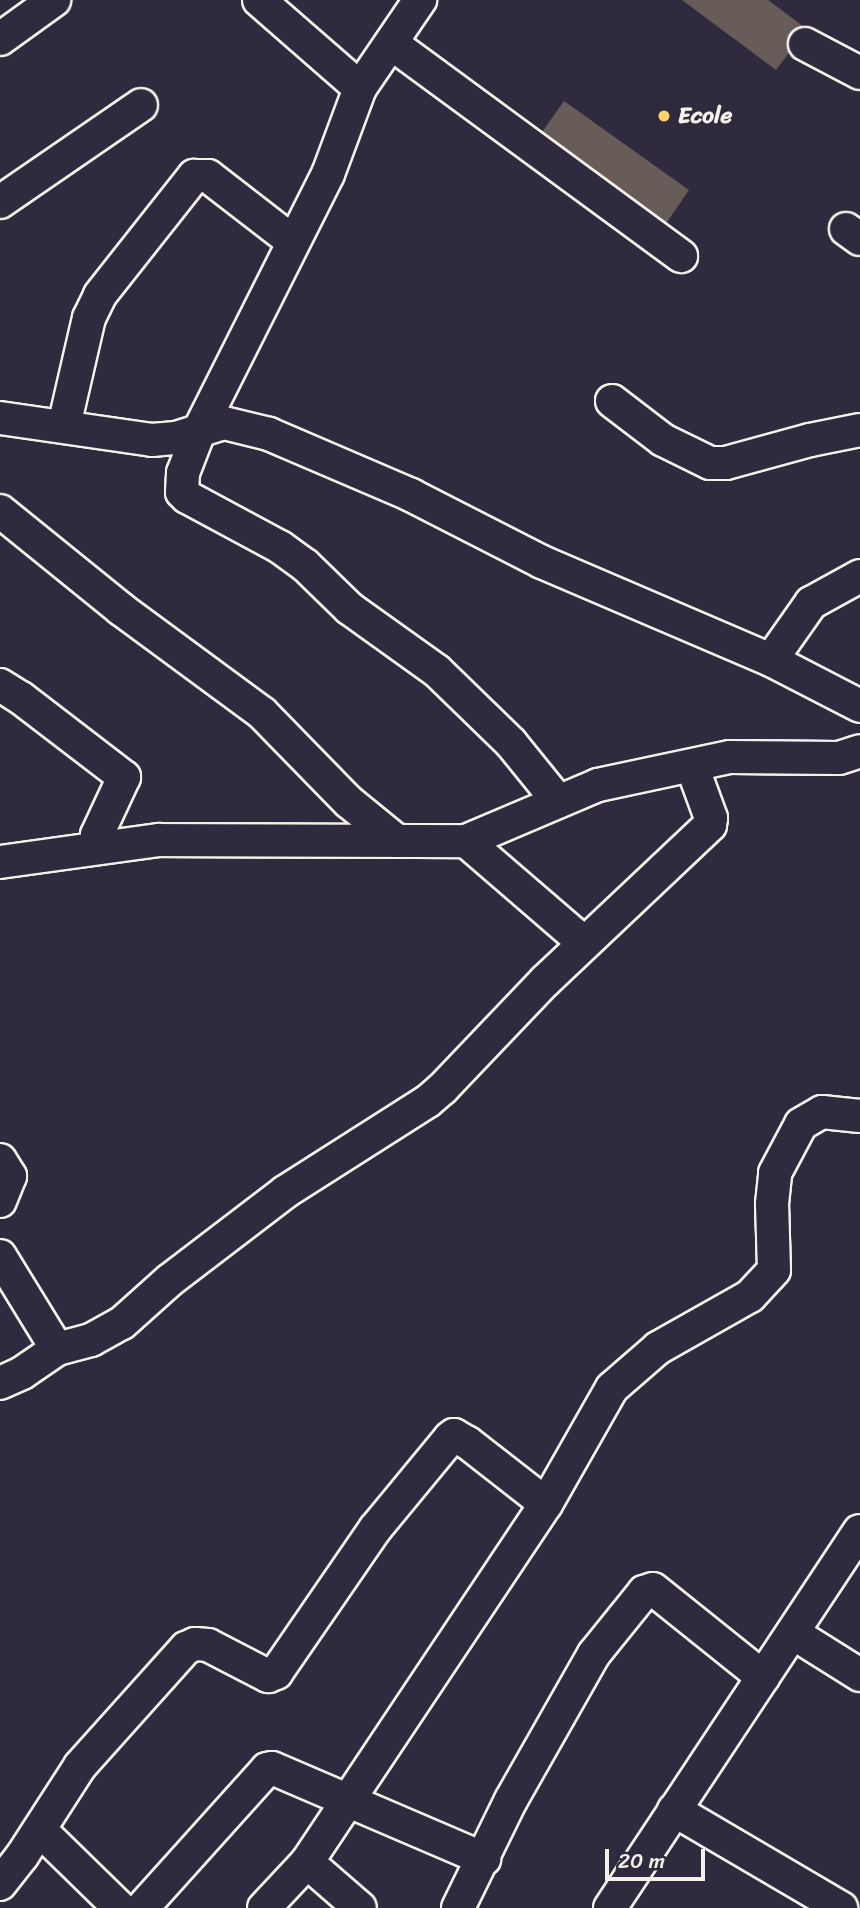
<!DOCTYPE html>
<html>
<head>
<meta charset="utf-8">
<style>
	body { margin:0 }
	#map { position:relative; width:860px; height:1908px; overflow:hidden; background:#2f2a3d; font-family:Sriracha,sans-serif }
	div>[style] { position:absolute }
	.building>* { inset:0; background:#685c58 }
	.roads { filter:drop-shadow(2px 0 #f4f1e8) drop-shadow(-2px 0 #f4f1e8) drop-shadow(0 2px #f4f1e8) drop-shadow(0 -2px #f4f1e8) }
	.minor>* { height:32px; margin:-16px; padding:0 16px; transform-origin:16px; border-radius:16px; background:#2f2a3d }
	.dots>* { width:19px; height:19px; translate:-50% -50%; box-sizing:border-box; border:4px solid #2f2a3d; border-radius:50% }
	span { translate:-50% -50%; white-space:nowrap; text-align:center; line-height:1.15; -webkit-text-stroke:5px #2f2a3d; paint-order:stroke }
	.poi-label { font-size:23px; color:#f4f1e8; font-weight:700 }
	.left { translate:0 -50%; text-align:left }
	.scale { position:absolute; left:605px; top:1849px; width:100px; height:32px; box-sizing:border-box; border:4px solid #f4f1e8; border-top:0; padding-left:9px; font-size:21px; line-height:24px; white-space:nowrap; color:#f4f1e8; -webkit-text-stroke:5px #2f2a3d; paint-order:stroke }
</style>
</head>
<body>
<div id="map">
	<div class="building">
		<i style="clip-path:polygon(682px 0,768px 0,807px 29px,776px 70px)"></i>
		<i style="clip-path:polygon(564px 101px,689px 190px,663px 228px,537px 139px)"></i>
	</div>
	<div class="roads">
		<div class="minor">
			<i style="left:259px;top:0;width:134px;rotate:41.1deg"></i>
			<i style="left:360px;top:88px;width:92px;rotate:110.4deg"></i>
			<i style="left:328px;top:174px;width:285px;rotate:116.7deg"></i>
			<i style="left:200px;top:429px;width:47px;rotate:111.1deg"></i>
			<i style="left:183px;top:473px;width:19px;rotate:93deg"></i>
			<i style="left:182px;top:492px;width:7px;rotate:45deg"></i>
			<i style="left:187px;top:497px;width:106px;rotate:28.3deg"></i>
			<i style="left:280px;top:547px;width:31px;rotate:36deg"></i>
			<i style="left:305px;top:565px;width:62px;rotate:44.3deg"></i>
			<i style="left:349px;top:608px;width:108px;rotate:35.6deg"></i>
			<i style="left:437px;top:671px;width:103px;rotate:44.2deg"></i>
			<i style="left:511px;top:743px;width:75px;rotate:51deg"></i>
			<i style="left:0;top:39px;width:67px;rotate:-35.8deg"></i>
			<i style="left:391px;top:43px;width:360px;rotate:36.3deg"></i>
			<i style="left:805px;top:44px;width:62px;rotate:27.8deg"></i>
			<i style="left:360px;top:88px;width:107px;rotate:-55.7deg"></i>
			<i style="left:0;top:202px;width:171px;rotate:-34.5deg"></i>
			<i style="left:846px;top:229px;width:17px;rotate:36deg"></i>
			<i style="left:612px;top:401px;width:64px;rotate:37.4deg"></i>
			<i style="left:663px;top:440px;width:52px;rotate:26.1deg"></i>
			<i style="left:710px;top:463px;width:16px"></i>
			<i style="left:726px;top:463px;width:87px;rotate:-15.3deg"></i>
			<i style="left:810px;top:440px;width:51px;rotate:-11.3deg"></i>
			<i style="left:0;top:418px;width:154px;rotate:8.2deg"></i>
			<i style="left:152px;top:440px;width:24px;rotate:-5deg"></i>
			<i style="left:176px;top:438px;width:50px;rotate:-17.4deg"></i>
			<i style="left:224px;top:423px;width:46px;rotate:13.7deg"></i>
			<i style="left:269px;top:434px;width:155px;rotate:23.2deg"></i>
			<i style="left:411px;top:495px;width:147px;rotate:27.1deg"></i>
			<i style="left:542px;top:562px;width:249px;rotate:23.2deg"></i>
			<i style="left:771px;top:660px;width:100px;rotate:27.3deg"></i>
			<i style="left:64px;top:426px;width:111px;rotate:-77deg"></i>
			<i style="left:89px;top:318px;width:25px;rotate:-64deg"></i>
			<i style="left:100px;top:295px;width:152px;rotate:-51.7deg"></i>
			<i style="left:194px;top:176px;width:14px"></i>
			<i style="left:208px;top:176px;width:106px;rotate:37.7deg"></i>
			<i style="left:0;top:511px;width:156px;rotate:39deg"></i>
			<i style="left:121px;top:609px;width:175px;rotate:36.4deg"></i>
			<i style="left:262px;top:713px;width:124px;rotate:45.7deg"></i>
			<i style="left:349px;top:802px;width:62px;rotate:39.1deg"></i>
			<i style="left:771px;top:660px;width:70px;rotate:-54.9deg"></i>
			<i style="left:811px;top:603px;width:56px;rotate:-28.9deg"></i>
			<i style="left:0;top:685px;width:25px;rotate:32deg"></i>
			<i style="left:21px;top:698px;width:130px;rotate:37.5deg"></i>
			<i style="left:124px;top:777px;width:64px;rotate:115deg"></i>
			<i style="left:97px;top:835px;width:13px;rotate:86deg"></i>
			<i style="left:466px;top:841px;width:156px;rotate:40.8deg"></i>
			<i style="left:0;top:862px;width:161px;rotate:-7.9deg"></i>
			<i style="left:159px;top:840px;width:307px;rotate:0.2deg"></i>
			<i style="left:466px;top:841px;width:143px;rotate:-23deg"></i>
			<i style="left:598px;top:785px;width:135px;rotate:-12deg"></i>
			<i style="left:730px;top:757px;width:109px;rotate:0.5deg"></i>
			<i style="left:839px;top:758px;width:22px;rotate:-18deg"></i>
			<i style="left:0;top:1160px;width:19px;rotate:58deg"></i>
			<i style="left:10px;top:1176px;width:27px;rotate:112deg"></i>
			<i style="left:0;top:1256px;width:109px;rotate:58.5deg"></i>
			<i style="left:0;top:1383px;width:24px;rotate:-24deg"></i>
			<i style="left:22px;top:1373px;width:42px;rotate:-34.4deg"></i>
			<i style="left:57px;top:1349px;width:35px;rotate:-15deg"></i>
			<i style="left:91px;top:1340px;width:35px;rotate:-29deg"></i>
			<i style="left:122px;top:1323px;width:64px;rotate:-41.9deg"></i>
			<i style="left:170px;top:1280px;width:145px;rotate:-37.4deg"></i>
			<i style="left:285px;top:1192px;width:169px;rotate:-32.5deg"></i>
			<i style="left:428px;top:1101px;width:20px;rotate:-41deg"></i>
			<i style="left:443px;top:1088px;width:148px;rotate:-46.4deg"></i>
			<i style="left:545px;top:981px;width:227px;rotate:-43.4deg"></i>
			<i style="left:710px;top:825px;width:7px;rotate:-82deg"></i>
			<i style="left:711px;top:818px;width:55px;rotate:-110.1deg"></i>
			<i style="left:793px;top:1633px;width:79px;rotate:32.1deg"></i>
			<i style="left:674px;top:1810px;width:194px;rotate:30.4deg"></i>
			<i style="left:40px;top:1830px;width:112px;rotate:44.3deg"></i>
			<i style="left:307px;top:1862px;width:70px;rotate:41deg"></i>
			<i style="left:0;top:1884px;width:36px;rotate:-52deg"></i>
			<i style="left:22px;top:1856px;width:107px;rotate:-57.2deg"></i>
			<i style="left:80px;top:1766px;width:159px;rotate:-48.1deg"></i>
			<i style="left:186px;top:1648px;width:10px;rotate:-24deg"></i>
			<i style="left:195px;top:1644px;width:13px;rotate:4deg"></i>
			<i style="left:208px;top:1645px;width:68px;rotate:27.3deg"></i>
			<i style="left:268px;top:1676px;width:9px;rotate:-21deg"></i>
			<i style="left:276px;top:1673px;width:175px;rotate:-55.5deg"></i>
			<i style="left:375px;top:1529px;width:118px;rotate:-50.5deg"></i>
			<i style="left:450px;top:1438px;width:5px;rotate:-37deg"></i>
			<i style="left:454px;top:1435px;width:16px;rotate:30deg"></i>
			<i style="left:468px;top:1443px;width:99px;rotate:38deg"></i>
			<i style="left:142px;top:1908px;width:187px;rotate:-48deg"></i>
			<i style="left:267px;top:1769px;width:5px;rotate:-11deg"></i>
			<i style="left:272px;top:1768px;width:231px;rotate:23.2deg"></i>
			<i style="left:264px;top:1908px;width:63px;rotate:-46.9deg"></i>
			<i style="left:307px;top:1862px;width:430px;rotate:-56.3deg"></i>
			<i style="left:546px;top:1504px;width:133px;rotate:-60.4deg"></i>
			<i style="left:612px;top:1388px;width:61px;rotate:-41deg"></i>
			<i style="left:658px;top:1348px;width:106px;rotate:-29.5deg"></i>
			<i style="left:750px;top:1296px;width:35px;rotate:-47deg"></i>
			<i style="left:774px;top:1270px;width:66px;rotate:-91.7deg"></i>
			<i style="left:772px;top:1204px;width:31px;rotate:-84deg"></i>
			<i style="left:775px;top:1173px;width:55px;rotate:-62deg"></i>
			<i style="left:801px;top:1124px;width:24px;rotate:-30deg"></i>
			<i style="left:822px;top:1112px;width:38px;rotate:6deg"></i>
			<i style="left:458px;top:1908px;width:120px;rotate:-63.9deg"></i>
			<i style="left:511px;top:1800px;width:168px;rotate:-60.4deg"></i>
			<i style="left:594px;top:1654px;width:80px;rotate:-51.1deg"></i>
			<i style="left:644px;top:1592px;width:9px;rotate:-18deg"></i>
			<i style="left:653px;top:1589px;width:141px;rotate:38.7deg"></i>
			<i style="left:610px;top:1908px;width:452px;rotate:-56.5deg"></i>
		</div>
	</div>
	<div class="dots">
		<i style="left:664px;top:116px;background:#ffd166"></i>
	</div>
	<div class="poi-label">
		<span class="left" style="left:678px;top:116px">Ecole</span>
	</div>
	<div class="scale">20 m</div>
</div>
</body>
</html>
